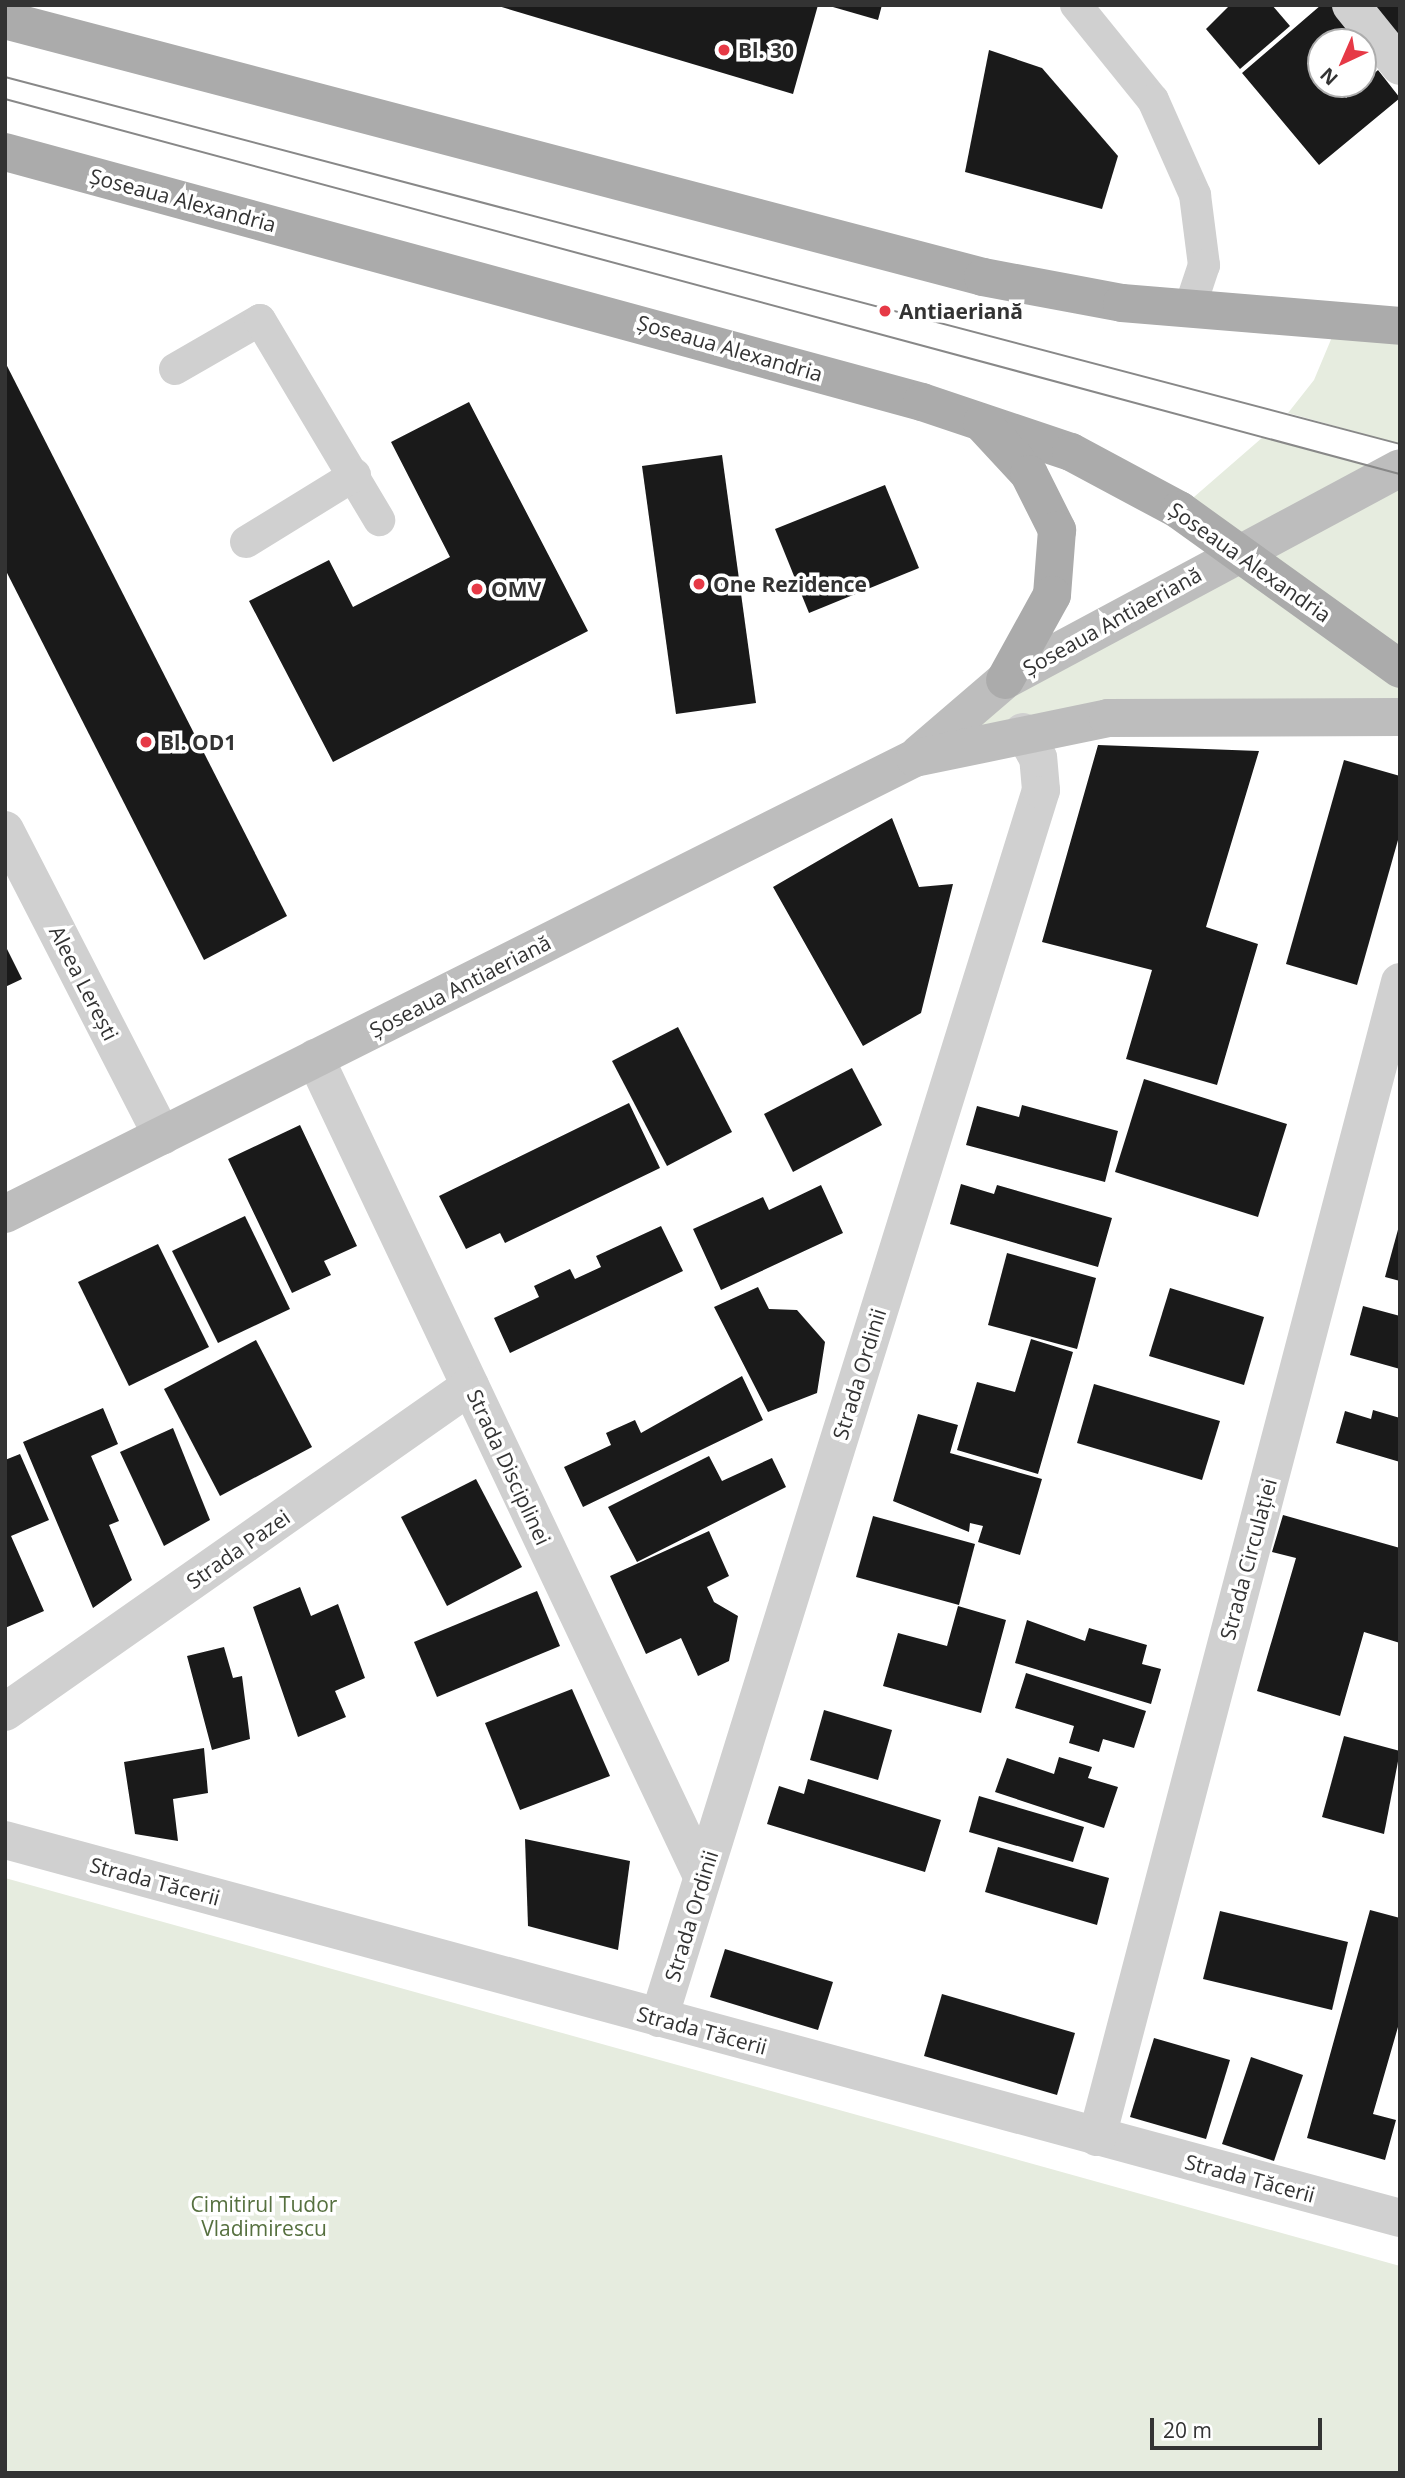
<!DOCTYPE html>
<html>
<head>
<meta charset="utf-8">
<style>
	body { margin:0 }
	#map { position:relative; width:1405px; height:2478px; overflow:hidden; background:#fff; font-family:"Open Sans",sans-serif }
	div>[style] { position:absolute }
	.green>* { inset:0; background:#e6ecdf }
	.building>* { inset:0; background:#1a1a1a }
	.service>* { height:32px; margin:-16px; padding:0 16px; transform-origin:16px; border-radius:16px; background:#d0d0d0 }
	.minor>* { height:38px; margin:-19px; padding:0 19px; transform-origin:19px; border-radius:19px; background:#d0d0d0 }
	.secondary>* { height:38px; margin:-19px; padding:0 19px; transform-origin:19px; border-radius:19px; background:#bdbdbd }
	.primary>* { height:38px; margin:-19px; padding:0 19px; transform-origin:19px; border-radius:19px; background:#ababab }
	.tram>* { height:2px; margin:-1px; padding:0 1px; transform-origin:1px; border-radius:1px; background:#888 }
	.dots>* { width:19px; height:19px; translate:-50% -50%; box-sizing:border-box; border:4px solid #fff; border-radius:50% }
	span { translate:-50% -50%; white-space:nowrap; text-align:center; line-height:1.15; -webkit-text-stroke:7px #fff; paint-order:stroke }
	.poi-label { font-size:21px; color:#333; font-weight:700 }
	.left { translate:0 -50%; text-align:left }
	.street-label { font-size:21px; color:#333 }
	.park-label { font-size:21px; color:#56703f }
	.frame { position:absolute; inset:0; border:7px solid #333; pointer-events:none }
	.north { position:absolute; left:1307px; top:28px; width:70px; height:70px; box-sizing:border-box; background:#fff; border:2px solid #adadad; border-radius:50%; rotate:224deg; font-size:19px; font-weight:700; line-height:28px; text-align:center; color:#333 }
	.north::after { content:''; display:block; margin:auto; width:24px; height:32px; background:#e63946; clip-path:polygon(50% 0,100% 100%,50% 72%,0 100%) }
	.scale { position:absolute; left:1150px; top:2418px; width:172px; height:32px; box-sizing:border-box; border:4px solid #333; border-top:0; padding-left:9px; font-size:21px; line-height:24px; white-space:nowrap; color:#333; -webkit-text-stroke:5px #fff; paint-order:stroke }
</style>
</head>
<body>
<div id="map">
	<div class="green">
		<i style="clip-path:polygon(1340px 318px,1400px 326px,1400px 444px,1288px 413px,1314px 380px)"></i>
		<i style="clip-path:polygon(1263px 437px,1400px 474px,1400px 717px,1207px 713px,915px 758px,1239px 552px,1179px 510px)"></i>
		<i style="clip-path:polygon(5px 1878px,1400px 2266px,1400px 2473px,5px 2473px)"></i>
	</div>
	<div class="building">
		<i style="clip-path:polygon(495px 5px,818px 5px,793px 94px)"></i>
		<i style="clip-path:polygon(826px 5px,882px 5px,878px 20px)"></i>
		<i style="clip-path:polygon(1272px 5px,1290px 26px,1240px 69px,1206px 29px,1230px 5px)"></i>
		<i style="clip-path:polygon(1321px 5px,1332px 5px,1361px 39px,1321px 42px,1321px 84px,1334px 84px,1346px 98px,1378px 70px,1400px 98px,1319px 165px,1242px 73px)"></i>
		<i style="clip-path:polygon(1368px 5px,1400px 5px,1400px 44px)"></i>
		<i style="clip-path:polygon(989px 50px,1042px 68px,1118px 156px,1102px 209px,965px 172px)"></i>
		<i style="clip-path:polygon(5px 362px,287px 916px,204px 960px,5px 569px)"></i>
		<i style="clip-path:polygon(469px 402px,588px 631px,333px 762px,249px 601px,329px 560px,353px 607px,450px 557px,391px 442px)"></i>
		<i style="clip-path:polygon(722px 455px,756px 703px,676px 714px,642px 466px)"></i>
		<i style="clip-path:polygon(885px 485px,919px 568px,809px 613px,775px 529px)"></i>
		<i style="clip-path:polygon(1098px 745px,1259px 751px,1206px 927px,1258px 944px,1217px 1085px,1126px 1059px,1152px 970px,1042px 942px)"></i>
		<i style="clip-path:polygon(1344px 760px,1400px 776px,1400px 833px,1357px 985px,1286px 964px)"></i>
		<i style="clip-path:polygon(892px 818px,919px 887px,953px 884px,921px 1013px,863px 1046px,773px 887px)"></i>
		<i style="clip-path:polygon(5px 945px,22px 979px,5px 987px)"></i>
		<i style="clip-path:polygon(678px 1027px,732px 1132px,667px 1166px,612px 1061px)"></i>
		<i style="clip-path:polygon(852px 1068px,882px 1125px,793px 1172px,764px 1114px)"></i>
		<i style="clip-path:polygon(1144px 1079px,1287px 1124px,1258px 1217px,1115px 1172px)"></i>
		<i style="clip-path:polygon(629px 1103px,660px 1168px,505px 1243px,500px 1233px,466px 1249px,439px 1196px)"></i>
		<i style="clip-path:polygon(1022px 1105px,1118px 1131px,1105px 1182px,966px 1145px,977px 1106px,1019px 1117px)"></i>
		<i style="clip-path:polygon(300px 1125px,357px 1246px,324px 1261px,331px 1275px,292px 1293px,228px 1159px)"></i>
		<i style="clip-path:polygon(961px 1184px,994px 1194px,997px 1185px,1112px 1218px,1098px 1267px,950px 1224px)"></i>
		<i style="clip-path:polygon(821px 1185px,843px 1233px,721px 1290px,693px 1229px,763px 1197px,769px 1210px)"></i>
		<i style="clip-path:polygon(245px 1216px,290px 1309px,218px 1343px,172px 1251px)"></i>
		<i style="clip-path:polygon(661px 1226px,683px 1271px,510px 1353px,494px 1318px,539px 1297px,534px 1286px,570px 1269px,575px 1279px,601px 1267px,596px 1256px)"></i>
		<i style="clip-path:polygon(1399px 1226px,1400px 1226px,1400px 1281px,1385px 1277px)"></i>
		<i style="clip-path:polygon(158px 1244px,209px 1347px,129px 1386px,78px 1282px)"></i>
		<i style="clip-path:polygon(1007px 1253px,1096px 1278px,1077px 1349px,988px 1325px)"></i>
		<i style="clip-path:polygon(758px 1287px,769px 1309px,797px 1310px,825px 1342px,817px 1393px,768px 1412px,714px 1307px)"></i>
		<i style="clip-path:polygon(1170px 1288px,1264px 1317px,1244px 1385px,1149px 1356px)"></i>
		<i style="clip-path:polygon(1363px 1306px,1400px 1316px,1400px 1369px,1350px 1355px)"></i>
		<i style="clip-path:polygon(1031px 1339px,1073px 1352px,1038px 1474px,957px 1450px,977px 1382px,1015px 1392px)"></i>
		<i style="clip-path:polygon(256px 1340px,312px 1447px,220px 1496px,164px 1389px)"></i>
		<i style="clip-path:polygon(742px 1376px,763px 1420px,583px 1507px,564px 1467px,611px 1445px,606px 1433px,635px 1420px,641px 1433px)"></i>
		<i style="clip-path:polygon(1094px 1384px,1220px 1421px,1202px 1480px,1077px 1443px)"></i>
		<i style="clip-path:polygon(103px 1408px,118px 1444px,91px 1456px,119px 1521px,109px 1525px,132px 1580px,93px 1608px,23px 1442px)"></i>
		<i style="clip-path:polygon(1373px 1410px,1400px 1418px,1400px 1462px,1336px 1443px,1345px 1411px,1371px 1419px)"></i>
		<i style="clip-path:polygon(918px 1414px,958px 1425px,950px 1453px,1042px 1479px,1020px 1555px,978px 1542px,983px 1526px,970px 1523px,969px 1532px,893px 1501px)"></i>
		<i style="clip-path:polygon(173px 1428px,210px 1520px,164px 1546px,120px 1452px)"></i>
		<i style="clip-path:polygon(20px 1454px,49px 1520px,11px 1536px,44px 1611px,5px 1628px,5px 1460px)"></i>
		<i style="clip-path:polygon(709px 1456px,722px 1481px,772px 1458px,786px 1487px,637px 1562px,608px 1507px)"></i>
		<i style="clip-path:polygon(476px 1479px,522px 1567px,447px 1606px,401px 1517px)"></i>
		<i style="clip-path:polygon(1283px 1515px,1400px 1548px,1400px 1643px,1364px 1632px,1340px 1716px,1257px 1691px,1296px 1558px,1272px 1552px)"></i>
		<i style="clip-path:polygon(873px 1516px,975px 1544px,959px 1605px,856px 1577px)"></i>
		<i style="clip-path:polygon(709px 1531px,729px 1576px,707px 1587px,714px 1602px,738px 1616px,729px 1661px,698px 1676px,681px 1638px,646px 1654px,610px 1576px)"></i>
		<i style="clip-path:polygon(300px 1587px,311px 1616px,338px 1604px,365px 1678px,335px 1691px,346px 1717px,298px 1737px,253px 1607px)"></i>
		<i style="clip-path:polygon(537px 1591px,560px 1646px,437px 1697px,414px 1642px)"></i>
		<i style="clip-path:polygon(958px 1606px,1006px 1620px,981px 1713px,883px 1686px,898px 1633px,947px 1646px)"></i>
		<i style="clip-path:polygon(1027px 1620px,1085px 1641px,1089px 1628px,1147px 1645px,1142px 1664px,1161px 1669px,1151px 1704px,1015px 1663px)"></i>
		<i style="clip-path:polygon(224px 1647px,233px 1678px,242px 1676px,250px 1739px,212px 1750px,187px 1656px)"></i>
		<i style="clip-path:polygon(1026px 1673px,1146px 1711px,1134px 1748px,1103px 1739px,1099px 1752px,1069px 1743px,1074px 1726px,1015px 1708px)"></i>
		<i style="clip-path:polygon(572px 1689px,610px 1776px,520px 1810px,485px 1723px)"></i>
		<i style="clip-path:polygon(824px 1710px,892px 1730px,878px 1780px,810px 1760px)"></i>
		<i style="clip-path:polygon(1344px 1736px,1400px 1751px,1384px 1834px,1322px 1817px)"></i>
		<i style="clip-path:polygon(204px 1748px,208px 1793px,173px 1799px,178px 1841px,135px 1834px,124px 1762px)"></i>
		<i style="clip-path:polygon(1059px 1757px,1092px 1767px,1088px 1778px,1118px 1787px,1104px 1828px,995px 1792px,1007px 1758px,1054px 1774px)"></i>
		<i style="clip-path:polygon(808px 1779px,941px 1820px,925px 1872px,767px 1824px,779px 1786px,804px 1794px)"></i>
		<i style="clip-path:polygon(979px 1796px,1084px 1827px,1073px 1862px,969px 1832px)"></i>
		<i style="clip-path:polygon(525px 1839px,630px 1861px,618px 1950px,528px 1926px)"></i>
		<i style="clip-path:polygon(998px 1847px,1109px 1878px,1097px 1925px,985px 1892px)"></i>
		<i style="clip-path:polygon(1370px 1910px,1400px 1918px,1400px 2020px,1373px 2114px,1396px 2120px,1385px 2160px,1307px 2138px)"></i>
		<i style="clip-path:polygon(1220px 1911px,1348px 1942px,1332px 2010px,1203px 1979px)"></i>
		<i style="clip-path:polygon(725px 1949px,833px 1982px,818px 2030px,710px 1997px)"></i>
		<i style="clip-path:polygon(942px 1994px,1075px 2033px,1057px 2095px,924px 2056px)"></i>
		<i style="clip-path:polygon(1154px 2038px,1230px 2060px,1206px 2139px,1130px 2117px)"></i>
		<i style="clip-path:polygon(1251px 2057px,1303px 2075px,1274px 2161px,1222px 2144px)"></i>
	</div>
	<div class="service">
		<i style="left:1076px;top:5px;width:122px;rotate:51deg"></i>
		<i style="left:1153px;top:100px;width:104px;rotate:66.1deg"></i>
		<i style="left:1195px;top:195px;width:71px;rotate:82.7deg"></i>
		<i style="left:1204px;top:265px;width:47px;rotate:108.4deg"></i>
		<i style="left:175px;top:369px;width:98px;rotate:-30deg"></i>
		<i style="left:260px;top:320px;width:233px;rotate:59.2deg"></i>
		<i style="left:246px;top:542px;width:128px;rotate:-31.6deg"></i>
	</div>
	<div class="minor">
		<i style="left:1351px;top:5px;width:78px;rotate:51.2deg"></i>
		<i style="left:5px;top:830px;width:344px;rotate:62.8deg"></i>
		<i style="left:315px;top:1058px;width:905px;rotate:64.68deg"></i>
		<i style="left:5px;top:1712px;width:568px;rotate:-35.03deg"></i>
		<i style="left:5px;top:1840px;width:1445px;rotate:15.16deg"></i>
		<i style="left:659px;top:2018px;width:1286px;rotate:-72.72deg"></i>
		<i style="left:1041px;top:790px;width:32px;rotate:-95deg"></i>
		<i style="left:1038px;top:758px;width:30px;rotate:-120deg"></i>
		<i style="left:1097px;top:2137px;width:1194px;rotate:-75.3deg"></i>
	</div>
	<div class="secondary">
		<i style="left:919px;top:754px;width:113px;rotate:-40.7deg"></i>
		<i style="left:1005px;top:680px;width:448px;rotate:-28.2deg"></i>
		<i style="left:5px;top:1214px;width:1018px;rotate:-26.62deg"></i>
		<i style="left:915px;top:758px;width:197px;rotate:-11.7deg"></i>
		<i style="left:1108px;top:718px;width:292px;rotate:-0.2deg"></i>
	</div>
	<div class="primary">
		<i style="left:5px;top:20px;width:1011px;rotate:14.72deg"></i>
		<i style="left:983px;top:277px;width:141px;rotate:10.6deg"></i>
		<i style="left:1122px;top:303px;width:279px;rotate:4.7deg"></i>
		<i style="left:5px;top:152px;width:950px;rotate:15.25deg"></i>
		<i style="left:922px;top:402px;width:157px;rotate:18.6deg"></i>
		<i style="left:1071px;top:452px;width:123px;rotate:28.2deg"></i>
		<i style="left:1179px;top:510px;width:272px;rotate:35.7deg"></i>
		<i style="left:982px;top:423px;width:69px;rotate:47.3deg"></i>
		<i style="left:1029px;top:474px;width:63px;rotate:63.4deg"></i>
		<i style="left:1057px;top:530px;width:65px;rotate:94.4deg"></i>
		<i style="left:1052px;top:595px;width:97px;rotate:118.9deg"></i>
	</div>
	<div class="tram">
		<i style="left:5px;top:77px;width:1442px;rotate:14.74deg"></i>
		<i style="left:5px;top:99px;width:1445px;rotate:15.05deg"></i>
	</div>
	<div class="dots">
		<i style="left:724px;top:50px;background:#e63946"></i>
		<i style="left:885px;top:311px;background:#e63946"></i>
		<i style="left:699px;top:584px;background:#e63946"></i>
		<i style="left:477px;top:589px;background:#e63946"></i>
		<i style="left:146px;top:742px;background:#e63946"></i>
	</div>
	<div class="poi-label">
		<span class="left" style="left:738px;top:50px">Bl. 30</span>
		<span class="left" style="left:899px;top:311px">Antiaeriană</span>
		<span class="left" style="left:713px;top:584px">One Rezidence</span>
		<span class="left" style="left:491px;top:589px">OMV</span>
		<span class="left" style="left:160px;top:742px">Bl. OD1</span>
	</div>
	<div class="street-label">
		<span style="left:183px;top:200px;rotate:15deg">Șoseaua Alexandria</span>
		<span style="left:730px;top:348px;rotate:16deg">Șoseaua Alexandria</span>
		<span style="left:1250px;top:562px;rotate:35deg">Șoseaua Alexandria</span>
		<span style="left:1112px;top:621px;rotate:-29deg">Șoseaua Antiaeriană</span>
		<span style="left:84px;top:983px;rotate:63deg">Aleea Lerești</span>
		<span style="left:460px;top:986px;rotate:-27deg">Șoseaua Antiaeriană</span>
		<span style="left:859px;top:1374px;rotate:-73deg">Strada Ordinii</span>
		<span style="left:509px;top:1467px;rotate:65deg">Strada Disciplinei</span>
		<span style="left:238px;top:1549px;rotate:-35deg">Strada Pazei</span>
		<span style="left:1248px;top:1559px;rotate:-75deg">Strada Circulației</span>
		<span style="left:155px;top:1881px;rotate:15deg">Strada Tăcerii</span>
		<span style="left:691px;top:1916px;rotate:-73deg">Strada Ordinii</span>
		<span style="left:702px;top:2030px;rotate:15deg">Strada Tăcerii</span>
		<span style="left:1250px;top:2178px;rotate:15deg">Strada Tăcerii</span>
	</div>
	<div class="park-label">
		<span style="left:264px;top:2216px">Cimitirul Tudor<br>Vladimirescu</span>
	</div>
	<div class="frame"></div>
	<div class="north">N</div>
	<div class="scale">20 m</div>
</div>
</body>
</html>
